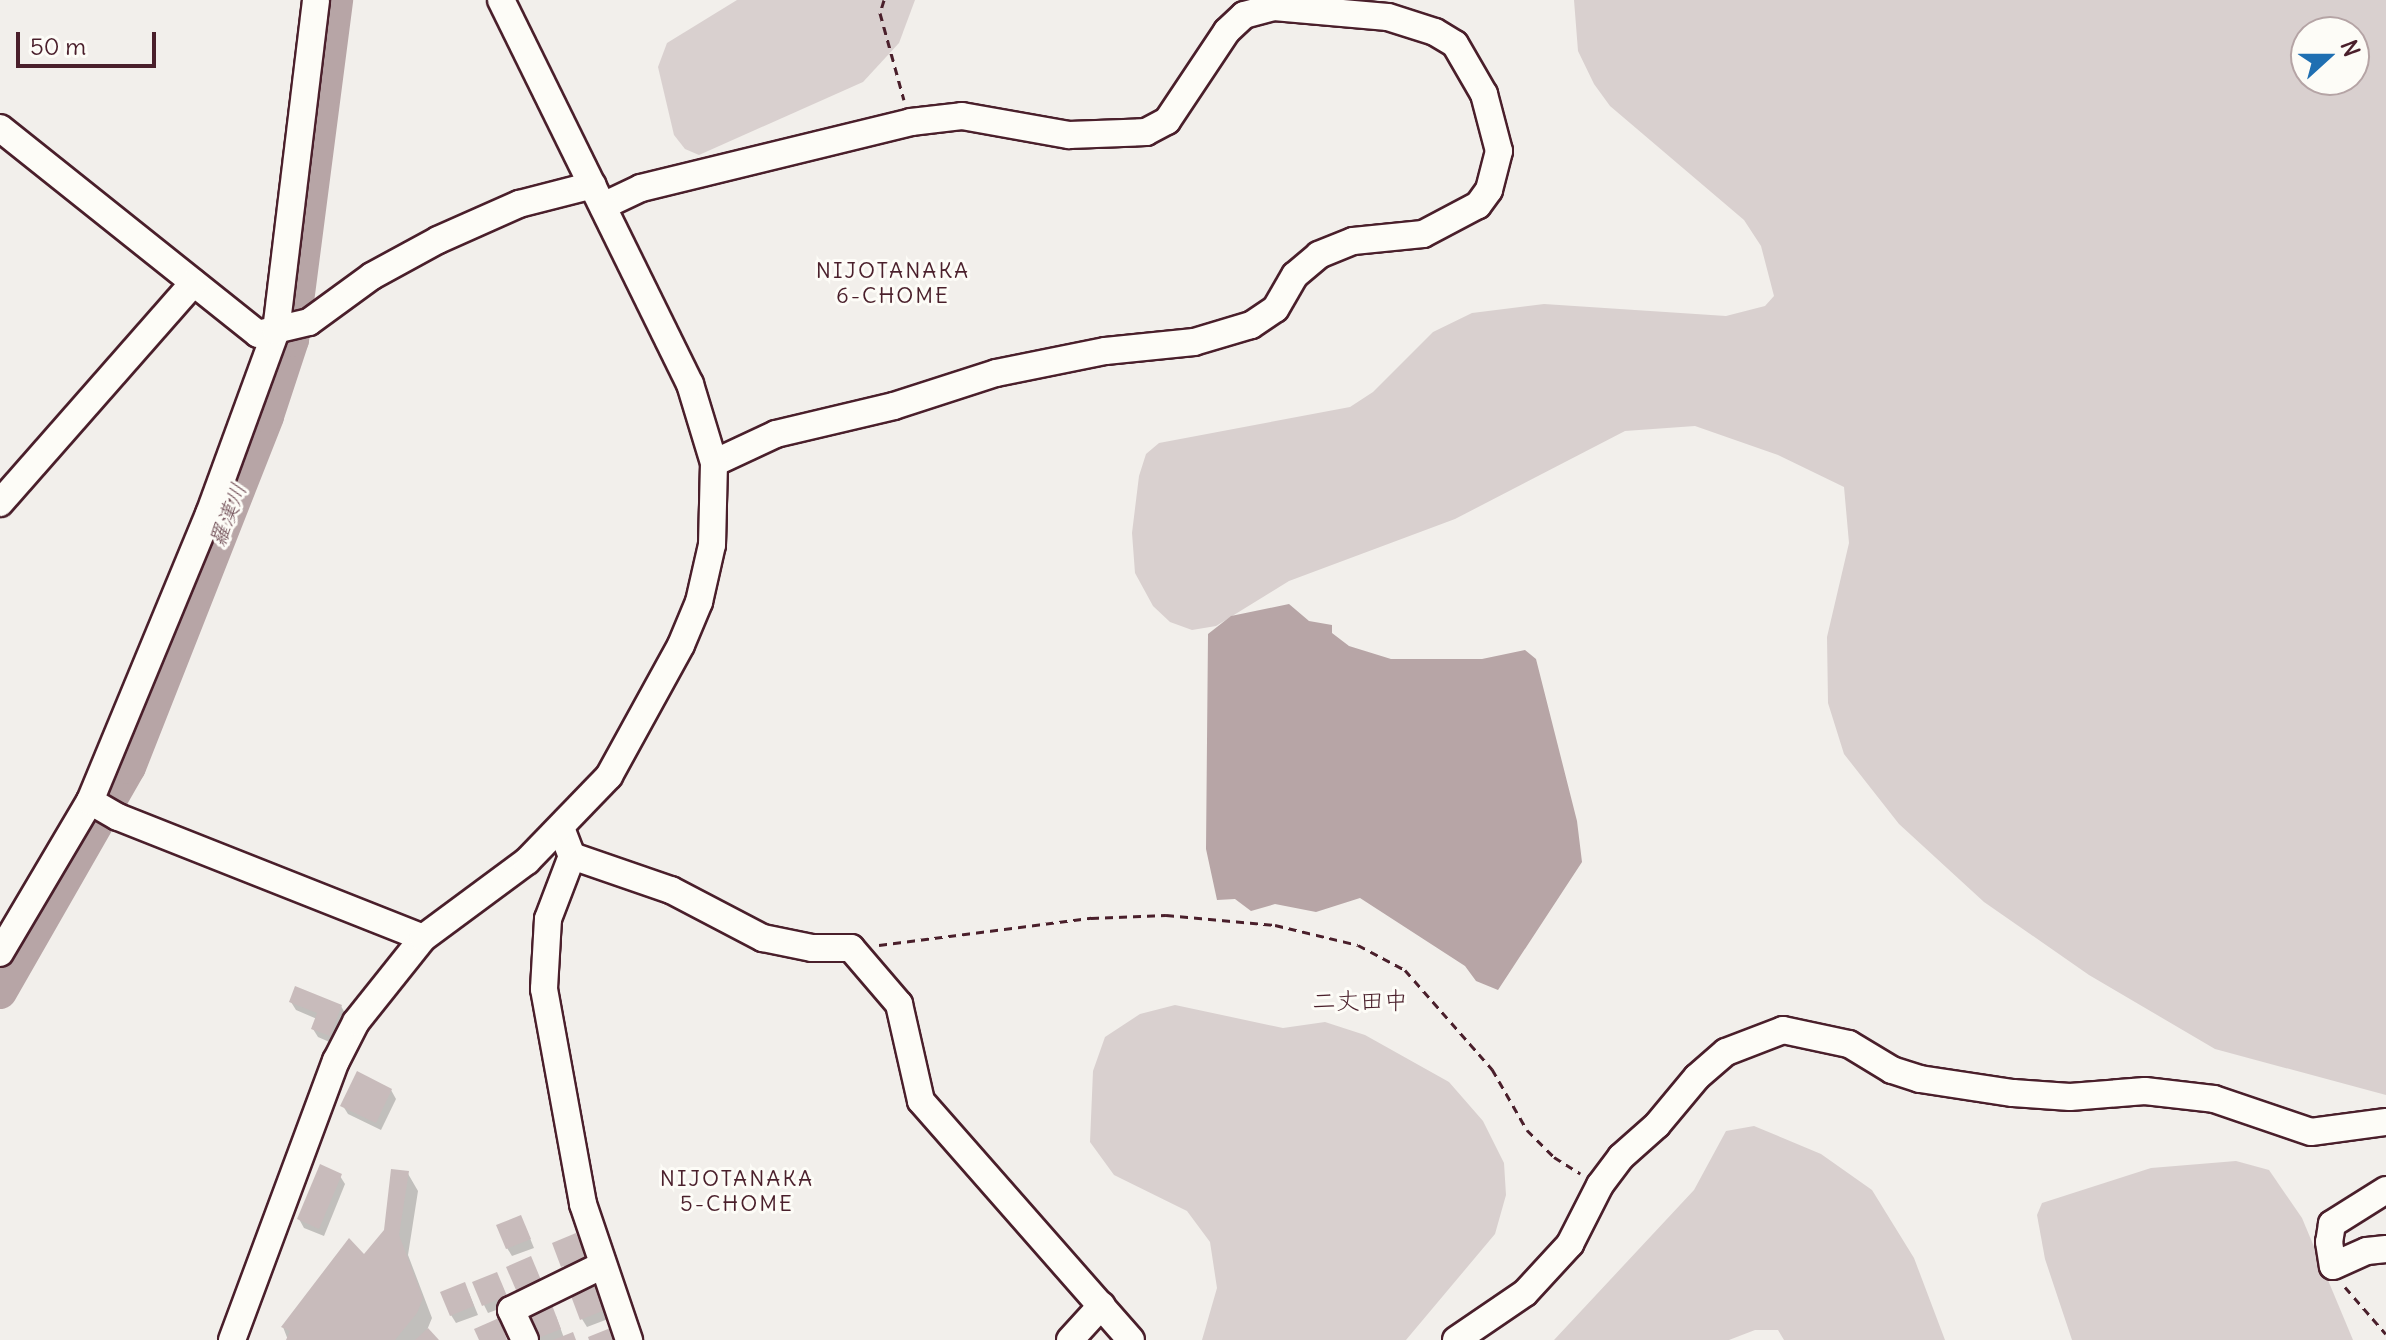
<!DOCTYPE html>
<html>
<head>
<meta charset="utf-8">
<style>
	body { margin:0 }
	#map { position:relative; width:2386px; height:1340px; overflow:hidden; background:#f2efeb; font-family:Delius,"Klee One",sans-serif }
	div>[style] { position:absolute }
	.green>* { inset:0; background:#d9d0cf }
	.water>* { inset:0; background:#b7a5a6 }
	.shadow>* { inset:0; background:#0003 }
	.river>* { height:34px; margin:-17px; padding:0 17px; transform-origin:17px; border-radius:17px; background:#b7a5a6 }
	.building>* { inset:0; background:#c8bbbb }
	.path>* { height:3px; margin-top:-1.5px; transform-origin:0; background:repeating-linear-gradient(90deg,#4a1f2b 0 8px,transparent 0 14px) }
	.roads { filter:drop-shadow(2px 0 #4a1f2b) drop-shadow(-2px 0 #4a1f2b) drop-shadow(0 2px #4a1f2b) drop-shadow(0 -2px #4a1f2b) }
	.minor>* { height:26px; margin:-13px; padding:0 13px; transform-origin:13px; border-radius:13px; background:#fdfcf7 }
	span { translate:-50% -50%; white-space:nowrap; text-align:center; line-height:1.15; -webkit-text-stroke:6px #fdfcf7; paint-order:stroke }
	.neighbourhood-label { font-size:22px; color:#4a1f2b; letter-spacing:2px }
	.water-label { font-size:22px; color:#704e56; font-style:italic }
	.quarter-label { font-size:24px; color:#4a1f2b }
	.north { position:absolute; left:2290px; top:16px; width:80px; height:80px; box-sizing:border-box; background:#fdfcf7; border:2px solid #b5a4a5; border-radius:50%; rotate:69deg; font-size:22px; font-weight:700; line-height:32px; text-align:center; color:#4a1f2b }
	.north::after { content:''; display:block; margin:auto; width:28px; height:36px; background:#1f6fb2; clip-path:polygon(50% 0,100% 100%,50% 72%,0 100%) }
	.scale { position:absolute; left:16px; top:32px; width:140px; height:36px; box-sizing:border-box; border:4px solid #4a1f2b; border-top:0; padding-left:10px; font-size:24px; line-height:28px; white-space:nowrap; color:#4a1f2b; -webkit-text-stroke:6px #fdfcf7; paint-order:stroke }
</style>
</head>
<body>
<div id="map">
	<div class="green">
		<i style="clip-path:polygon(737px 0,915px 0,899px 43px,863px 82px,699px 155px,685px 149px,674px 135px,658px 67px,667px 43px)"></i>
		<i style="clip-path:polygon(evenodd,1574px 0,2386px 0,2386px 1095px,2215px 1049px,2089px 975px,1984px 902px,1899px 824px,1844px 754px,1828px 703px,1827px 637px,1849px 543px,1844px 487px,1778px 455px,1695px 426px,1625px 431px,1455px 519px,1289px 581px,1216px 626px,1192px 630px,1170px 622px,1153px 606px,1135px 573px,1132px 533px,1139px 476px,1146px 454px,1159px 443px,1350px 407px,1373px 392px,1433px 332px,1472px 313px,1544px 304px,1726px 316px,1765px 306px,1774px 296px,1761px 246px,1744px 220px,1610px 106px,1594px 84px,1578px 51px,1574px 0,2306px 32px,2354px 32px,2354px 80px,2306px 80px,2306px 32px)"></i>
		<i style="clip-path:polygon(1175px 1005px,1283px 1028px,1325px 1022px,1365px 1035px,1449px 1082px,1483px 1121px,1504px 1163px,1506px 1195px,1495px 1234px,1406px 1340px,1202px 1340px,1217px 1288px,1210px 1242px,1187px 1211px,1114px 1175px,1090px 1142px,1093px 1071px,1105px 1037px,1140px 1014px)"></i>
		<i style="clip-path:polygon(1754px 1126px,1821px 1154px,1872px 1190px,1914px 1258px,1945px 1340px,1784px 1340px,1778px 1330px,1755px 1330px,1729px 1340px,1554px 1340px,1694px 1190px,1726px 1131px)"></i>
		<i style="clip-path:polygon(2236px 1161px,2269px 1170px,2302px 1218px,2353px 1340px,2072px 1340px,2045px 1259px,2037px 1215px,2042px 1203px,2151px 1168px)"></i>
	</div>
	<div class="water">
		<i style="clip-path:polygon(1289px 604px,1309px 621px,1332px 625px,1332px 633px,1349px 646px,1391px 659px,1482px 659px,1525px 650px,1536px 659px,1577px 821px,1582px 862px,1498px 990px,1476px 981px,1465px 966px,1360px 898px,1316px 912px,1275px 904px,1251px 911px,1235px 899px,1217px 900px,1206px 849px,1208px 634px,1231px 616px)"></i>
	</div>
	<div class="shadow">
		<i style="clip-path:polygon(291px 1002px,341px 1006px,346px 1015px,334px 1044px,318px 1037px,313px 1029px,317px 1019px,296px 1010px)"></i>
		<i style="clip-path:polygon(391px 1090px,396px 1099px,381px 1130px,348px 1114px,343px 1106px)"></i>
		<i style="clip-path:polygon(407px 1172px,418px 1191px,408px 1255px,432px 1318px,427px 1330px,436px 1340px,288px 1340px,283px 1327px,364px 1257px,386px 1231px)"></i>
		<i style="clip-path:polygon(340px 1176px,345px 1184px,324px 1236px,304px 1228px,299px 1219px)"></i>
		<i style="clip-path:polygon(525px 1226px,534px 1248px,512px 1256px,507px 1248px)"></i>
		<i style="clip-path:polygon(554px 1244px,580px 1244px,589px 1266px,568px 1275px)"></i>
		<i style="clip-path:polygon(535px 1267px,544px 1289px,523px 1298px,509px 1268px)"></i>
		<i style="clip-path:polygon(501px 1283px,510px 1305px,488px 1313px,484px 1305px)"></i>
		<i style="clip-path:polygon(469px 1293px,478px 1315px,456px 1323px,451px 1315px)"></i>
		<i style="clip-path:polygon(600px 1297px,608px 1319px,587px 1327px,582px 1319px)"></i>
		<i style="clip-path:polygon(556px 1316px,564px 1338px,575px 1340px,539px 1340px,529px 1317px)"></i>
	</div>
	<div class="river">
		<i style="left:0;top:992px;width:259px;rotate:-60.2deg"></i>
		<i style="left:129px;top:767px;width:377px;rotate:-68.5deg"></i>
		<i style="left:267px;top:416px;width:80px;rotate:-71.8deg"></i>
		<i style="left:292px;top:340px;width:343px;rotate:-82.6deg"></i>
	</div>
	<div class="building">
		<i style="clip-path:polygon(295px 986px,342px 1005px,330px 1036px,311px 1029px,317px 1013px,289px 1002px)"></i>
		<i style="clip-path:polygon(357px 1071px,392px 1089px,376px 1123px,340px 1106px)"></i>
		<i style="clip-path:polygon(320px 1164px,342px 1174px,319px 1229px,297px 1219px)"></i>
		<i style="clip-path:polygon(391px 1169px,409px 1171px,399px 1235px,423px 1298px,417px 1313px,395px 1340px,286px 1340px,290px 1331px,281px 1327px,349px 1238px,364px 1254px,384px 1230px)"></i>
		<i style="clip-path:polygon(521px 1215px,531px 1239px,506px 1249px,496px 1225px)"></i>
		<i style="clip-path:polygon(576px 1233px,586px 1257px,561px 1267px,552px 1243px)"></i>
		<i style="clip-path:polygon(531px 1256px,541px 1280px,516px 1290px,506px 1267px)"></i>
		<i style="clip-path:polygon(497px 1272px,507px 1296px,482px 1306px,472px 1282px)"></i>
		<i style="clip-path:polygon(465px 1282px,474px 1306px,450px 1316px,440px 1292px)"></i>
		<i style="clip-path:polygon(596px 1286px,605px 1310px,580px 1320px,571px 1296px)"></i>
		<i style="clip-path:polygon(552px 1305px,561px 1329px,536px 1339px,527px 1316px)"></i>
		<i style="clip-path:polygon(499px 1318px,507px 1340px,479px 1340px,474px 1329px)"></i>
		<i style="clip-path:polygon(613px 1327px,619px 1340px,589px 1340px,588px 1337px)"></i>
		<i style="clip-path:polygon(428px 1328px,439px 1340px,415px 1340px)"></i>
		<i style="clip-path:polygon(573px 1332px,576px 1340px,553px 1340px)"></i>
	</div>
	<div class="path">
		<i style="left:884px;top:0;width:14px;rotate:107deg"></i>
		<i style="left:880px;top:13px;width:90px;rotate:74.6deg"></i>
		<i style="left:879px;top:945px;width:214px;rotate:-7.3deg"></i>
		<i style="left:1091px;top:918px;width:75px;rotate:-2.3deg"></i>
		<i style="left:1166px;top:915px;width:109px;rotate:5.2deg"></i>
		<i style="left:1275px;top:925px;width:85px;rotate:13.5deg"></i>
		<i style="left:1358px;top:945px;width:53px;rotate:28deg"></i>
		<i style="left:1405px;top:970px;width:132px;rotate:48.7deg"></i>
		<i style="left:1492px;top:1069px;width:70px;rotate:60.2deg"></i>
		<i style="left:1527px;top:1130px;width:38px;rotate:45deg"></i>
		<i style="left:1554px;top:1157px;width:31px;rotate:32deg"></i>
		<i style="left:2345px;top:1287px;width:62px;rotate:48.9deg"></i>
	</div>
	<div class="roads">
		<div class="minor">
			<i style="left:0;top:128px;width:330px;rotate:38.6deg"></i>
			<i style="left:258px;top:334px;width:52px;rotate:-13.2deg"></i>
			<i style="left:309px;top:322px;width:78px;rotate:-36.1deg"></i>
			<i style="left:372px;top:276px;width:75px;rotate:-28.6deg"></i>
			<i style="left:438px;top:240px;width:89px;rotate:-24deg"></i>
			<i style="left:519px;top:204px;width:76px;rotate:-14.4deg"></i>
			<i style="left:603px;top:206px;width:42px;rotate:-25.3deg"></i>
			<i style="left:641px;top:188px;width:278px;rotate:-13.7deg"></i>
			<i style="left:911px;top:122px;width:51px;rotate:-6.7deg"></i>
			<i style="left:962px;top:116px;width:109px;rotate:10.1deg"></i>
			<i style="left:1069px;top:135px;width:77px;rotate:-2.2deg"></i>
			<i style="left:1146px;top:132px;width:24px;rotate:-28deg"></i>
			<i style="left:1167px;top:121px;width:108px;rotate:-56.3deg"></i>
			<i style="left:1227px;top:31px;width:23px;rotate:-43deg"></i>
			<i style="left:1244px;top:15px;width:31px;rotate:-15deg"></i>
			<i style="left:1274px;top:7px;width:114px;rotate:5deg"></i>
			<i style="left:1388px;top:17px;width:49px;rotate:17.7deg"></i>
			<i style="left:1435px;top:32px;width:23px;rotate:31deg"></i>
			<i style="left:1455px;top:44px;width:58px;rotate:59.9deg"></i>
			<i style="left:1484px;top:94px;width:59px;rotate:75.3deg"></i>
			<i style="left:1499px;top:151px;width:40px;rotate:104.4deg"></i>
			<i style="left:1489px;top:190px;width:19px;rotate:126deg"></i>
			<i style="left:1478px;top:205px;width:62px;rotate:152.2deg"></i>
			<i style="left:1423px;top:234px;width:70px;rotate:174.3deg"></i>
			<i style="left:1353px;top:241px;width:37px;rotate:158deg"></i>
			<i style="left:1319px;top:255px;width:31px;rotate:140deg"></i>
			<i style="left:1295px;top:275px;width:39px;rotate:120deg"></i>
			<i style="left:1275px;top:309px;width:29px;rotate:146deg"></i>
			<i style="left:1251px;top:325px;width:59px;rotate:163.4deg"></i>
			<i style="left:1194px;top:342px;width:89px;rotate:174.2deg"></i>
			<i style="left:1105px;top:351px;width:111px;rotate:168.6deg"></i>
			<i style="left:996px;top:373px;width:107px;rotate:162.1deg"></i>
			<i style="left:894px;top:406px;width:121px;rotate:166.7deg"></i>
			<i style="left:776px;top:434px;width:68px;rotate:154.9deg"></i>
			<i style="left:0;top:503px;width:293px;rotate:-48.7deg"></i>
			<i style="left:90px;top:801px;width:32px;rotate:30deg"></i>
			<i style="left:118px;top:817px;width:328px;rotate:21.6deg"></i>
			<i style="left:561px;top:828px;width:30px;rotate:69deg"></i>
			<i style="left:572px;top:856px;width:105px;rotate:19deg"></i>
			<i style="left:671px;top:890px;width:104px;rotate:27.6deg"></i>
			<i style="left:763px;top:938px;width:50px;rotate:11.5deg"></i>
			<i style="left:812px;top:948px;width:39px"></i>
			<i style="left:851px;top:948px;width:74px;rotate:49.4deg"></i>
			<i style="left:899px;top:1004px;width:99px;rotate:77.2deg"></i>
			<i style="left:921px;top:1101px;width:318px;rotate:48.7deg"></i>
			<i style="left:572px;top:856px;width:67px;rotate:110.9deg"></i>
			<i style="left:548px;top:919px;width:70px;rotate:93.3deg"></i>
			<i style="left:544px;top:989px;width:219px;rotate:79.7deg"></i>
			<i style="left:583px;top:1204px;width:144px;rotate:71.3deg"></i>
			<i style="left:0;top:953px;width:177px;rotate:-59.4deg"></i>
			<i style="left:90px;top:801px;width:311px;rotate:-67.5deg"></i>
			<i style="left:209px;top:514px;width:195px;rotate:-69.9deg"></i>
			<i style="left:276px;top:331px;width:333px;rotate:-83.1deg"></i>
			<i style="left:2386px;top:1190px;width:64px;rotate:147.8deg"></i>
			<i style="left:2332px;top:1224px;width:18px;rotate:99deg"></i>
			<i style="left:2329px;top:1242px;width:24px;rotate:81deg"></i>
			<i style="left:2333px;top:1266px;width:37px;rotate:-24deg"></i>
			<i style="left:2367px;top:1251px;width:19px;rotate:-6deg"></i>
			<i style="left:232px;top:1340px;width:298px;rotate:-69.6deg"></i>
			<i style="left:336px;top:1061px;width:44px;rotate:-62.9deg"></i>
			<i style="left:356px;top:1022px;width:107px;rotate:-51.4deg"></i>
			<i style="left:423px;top:938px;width:129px;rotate:-36.5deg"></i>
			<i style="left:527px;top:861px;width:118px;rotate:-46deg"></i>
			<i style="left:609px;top:776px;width:149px;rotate:-61.2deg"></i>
			<i style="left:681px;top:645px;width:47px;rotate:-67.3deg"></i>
			<i style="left:699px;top:602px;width:58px;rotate:-77.2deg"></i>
			<i style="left:712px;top:545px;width:82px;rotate:-88.6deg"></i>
			<i style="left:714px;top:463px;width:83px;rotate:-106.9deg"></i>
			<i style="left:690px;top:384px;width:428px;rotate:-116.2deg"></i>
			<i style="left:525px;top:1340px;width:33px;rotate:-115deg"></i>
			<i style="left:511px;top:1310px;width:100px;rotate:-26.1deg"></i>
			<i style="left:1070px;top:1340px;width:47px;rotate:-47.6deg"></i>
			<i style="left:1456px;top:1340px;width:83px;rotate:-34.3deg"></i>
			<i style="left:1525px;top:1293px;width:67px;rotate:-47.4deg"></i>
			<i style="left:1570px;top:1244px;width:66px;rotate:-63deg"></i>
			<i style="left:1600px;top:1185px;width:35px;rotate:-53deg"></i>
			<i style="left:1621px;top:1157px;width:48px;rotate:-41.6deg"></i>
			<i style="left:1657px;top:1125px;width:62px;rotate:-50.2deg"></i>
			<i style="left:1697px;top:1077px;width:38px;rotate:-41deg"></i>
			<i style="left:1726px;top:1052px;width:61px;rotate:-21.1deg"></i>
			<i style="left:1783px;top:1030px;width:67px;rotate:12deg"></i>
			<i style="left:1849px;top:1044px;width:50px;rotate:31.2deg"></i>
			<i style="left:1892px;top:1070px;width:29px;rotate:18deg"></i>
			<i style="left:1920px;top:1079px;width:94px;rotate:8.6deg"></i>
			<i style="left:2013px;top:1093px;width:57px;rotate:4deg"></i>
			<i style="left:2070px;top:1097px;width:75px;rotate:-4.6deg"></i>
			<i style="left:2145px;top:1091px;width:69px;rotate:6.6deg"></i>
			<i style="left:2214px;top:1099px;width:102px;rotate:18.8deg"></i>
			<i style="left:2311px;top:1132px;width:76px;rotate:-7.6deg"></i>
		</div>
	</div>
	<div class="neighbourhood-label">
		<span style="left:893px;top:283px">NIJOTANAKA<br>6-CHOME</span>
		<span style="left:737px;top:1191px">NIJOTANAKA<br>5-CHOME</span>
	</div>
	<div class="water-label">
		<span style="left:228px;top:515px;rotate:-69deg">羅漢川</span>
	</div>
	<div class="quarter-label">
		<span style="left:1360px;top:1001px">二丈田中</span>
	</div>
	<div class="north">N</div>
	<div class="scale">50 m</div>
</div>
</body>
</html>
